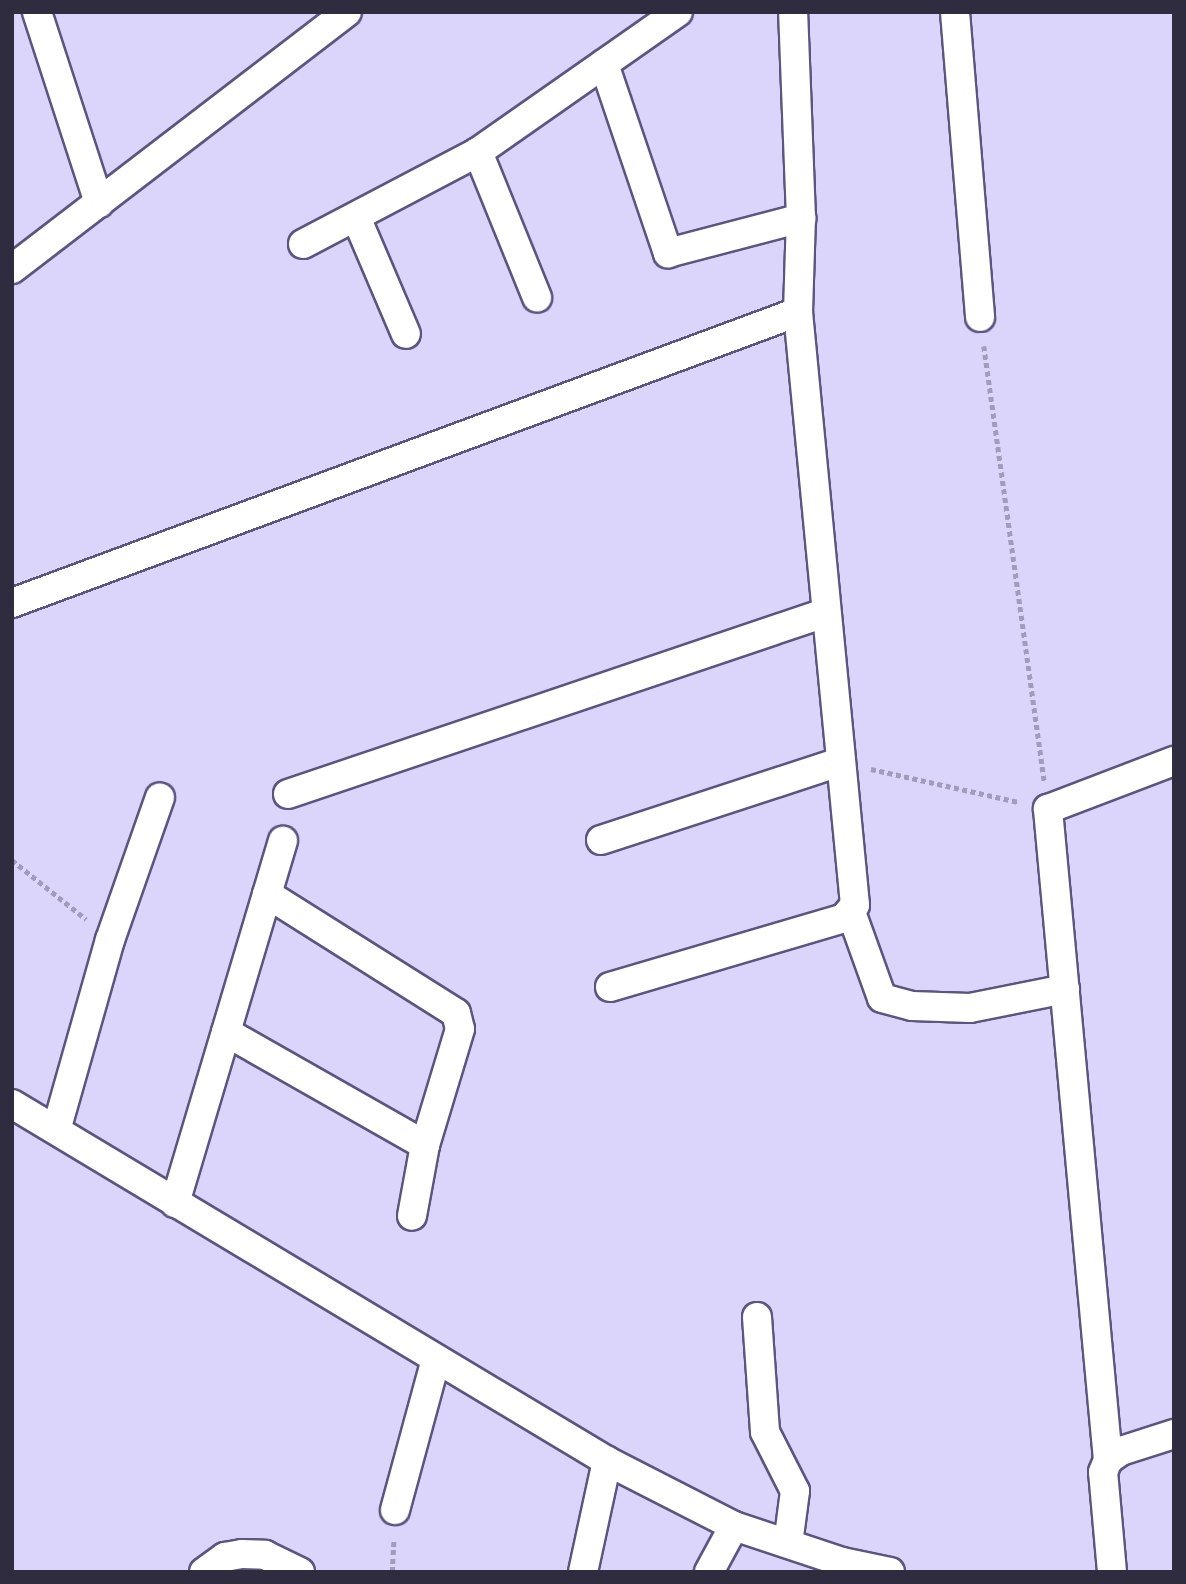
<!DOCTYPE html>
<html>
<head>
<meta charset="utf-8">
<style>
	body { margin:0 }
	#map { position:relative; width:1186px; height:1584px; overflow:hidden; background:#dbd5fc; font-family:Mulish,sans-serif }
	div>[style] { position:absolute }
	.path>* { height:4.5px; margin-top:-2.25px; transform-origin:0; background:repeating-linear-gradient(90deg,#a19cbc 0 5px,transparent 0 8.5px) }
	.roads { filter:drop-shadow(2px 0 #5c557e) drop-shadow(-2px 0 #5c557e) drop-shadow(0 2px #5c557e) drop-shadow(0 -2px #5c557e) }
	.street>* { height:28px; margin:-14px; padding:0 14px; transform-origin:14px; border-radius:14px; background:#fff }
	span { translate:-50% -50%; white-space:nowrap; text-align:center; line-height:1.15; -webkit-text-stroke:5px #e8e5f9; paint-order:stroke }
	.frame { position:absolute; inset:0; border:14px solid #2f2c3f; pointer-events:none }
</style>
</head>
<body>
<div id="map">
	<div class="path">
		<i style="left:984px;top:346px;width:439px;rotate:82.1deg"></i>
		<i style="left:871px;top:769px;width:152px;rotate:12.6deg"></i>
		<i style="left:12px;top:860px;width:95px;rotate:38.6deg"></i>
		<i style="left:392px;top:1572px;width:34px;rotate:-87deg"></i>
	</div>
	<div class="roads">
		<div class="street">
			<i style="left:37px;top:12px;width:201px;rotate:72deg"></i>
			<i style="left:955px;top:12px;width:306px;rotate:85.3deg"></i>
			<i style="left:604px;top:64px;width:200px;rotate:71.3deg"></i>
			<i style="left:668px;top:253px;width:138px;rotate:-14.7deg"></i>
			<i style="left:478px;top:152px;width:157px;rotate:67.9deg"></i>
			<i style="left:356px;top:217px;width:127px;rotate:66.9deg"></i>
			<i style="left:303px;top:244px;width:198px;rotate:-27.7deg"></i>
			<i style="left:478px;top:152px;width:244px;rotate:-35deg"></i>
			<i style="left:12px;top:269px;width:422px;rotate:-37.5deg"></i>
			<i style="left:12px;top:603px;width:838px;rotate:-20.32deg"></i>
			<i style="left:288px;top:794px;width:567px;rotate:-18.63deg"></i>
			<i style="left:601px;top:840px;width:251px;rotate:-18.1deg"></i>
			<i style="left:267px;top:894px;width:223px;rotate:32.2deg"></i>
			<i style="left:456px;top:1013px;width:16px;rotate:76deg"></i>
			<i style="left:460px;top:1029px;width:121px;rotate:106.8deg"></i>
			<i style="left:425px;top:1145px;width:72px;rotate:100.4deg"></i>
			<i style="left:851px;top:912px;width:91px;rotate:70.2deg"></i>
			<i style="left:882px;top:998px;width:31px;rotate:15deg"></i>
			<i style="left:912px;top:1006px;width:58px;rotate:2deg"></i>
			<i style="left:970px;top:1008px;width:97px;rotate:-11.3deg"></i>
			<i style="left:610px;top:987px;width:244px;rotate:-16.4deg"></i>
			<i style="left:844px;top:918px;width:17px;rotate:-50deg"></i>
			<i style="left:855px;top:905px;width:596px;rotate:-95.49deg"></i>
			<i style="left:798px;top:312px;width:94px;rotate:-88.2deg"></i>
			<i style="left:801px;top:218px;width:206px;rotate:-92.2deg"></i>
			<i style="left:226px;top:1032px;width:229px;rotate:29.6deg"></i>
			<i style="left:12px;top:1104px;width:694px;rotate:30.96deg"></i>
			<i style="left:607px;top:1461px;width:143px;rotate:27.1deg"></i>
			<i style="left:734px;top:1526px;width:114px;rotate:18.4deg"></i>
			<i style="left:842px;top:1562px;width:49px;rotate:11.8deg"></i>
			<i style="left:57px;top:1127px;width:194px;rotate:-74.2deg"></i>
			<i style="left:110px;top:940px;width:151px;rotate:-70.7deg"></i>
			<i style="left:175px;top:1203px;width:378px;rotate:-73.4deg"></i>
			<i style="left:757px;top:1317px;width:115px;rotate:86deg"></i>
			<i style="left:765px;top:1432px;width:66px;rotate:63deg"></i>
			<i style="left:795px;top:1491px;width:53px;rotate:97.5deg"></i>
			<i style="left:1108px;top:1460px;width:654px;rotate:-95.27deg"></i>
			<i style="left:1048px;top:809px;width:135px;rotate:-20.9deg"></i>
			<i style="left:395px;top:1510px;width:156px;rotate:-74.8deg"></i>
			<i style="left:204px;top:1572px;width:26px;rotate:-36deg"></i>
			<i style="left:225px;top:1557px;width:17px;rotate:-10deg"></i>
			<i style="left:242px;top:1554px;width:23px;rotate:2deg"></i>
			<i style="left:265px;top:1555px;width:39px;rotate:26deg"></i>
			<i style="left:583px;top:1572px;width:114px;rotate:-77.8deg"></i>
			<i style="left:709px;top:1572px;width:52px;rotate:-61.5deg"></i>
			<i style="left:1112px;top:1572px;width:100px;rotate:-95.1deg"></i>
			<i style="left:1103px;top:1472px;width:13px;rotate:-67deg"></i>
			<i style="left:1108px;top:1460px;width:16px;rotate:-35deg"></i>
			<i style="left:1121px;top:1451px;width:56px;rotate:-17.8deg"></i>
		</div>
	</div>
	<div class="frame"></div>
</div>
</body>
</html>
